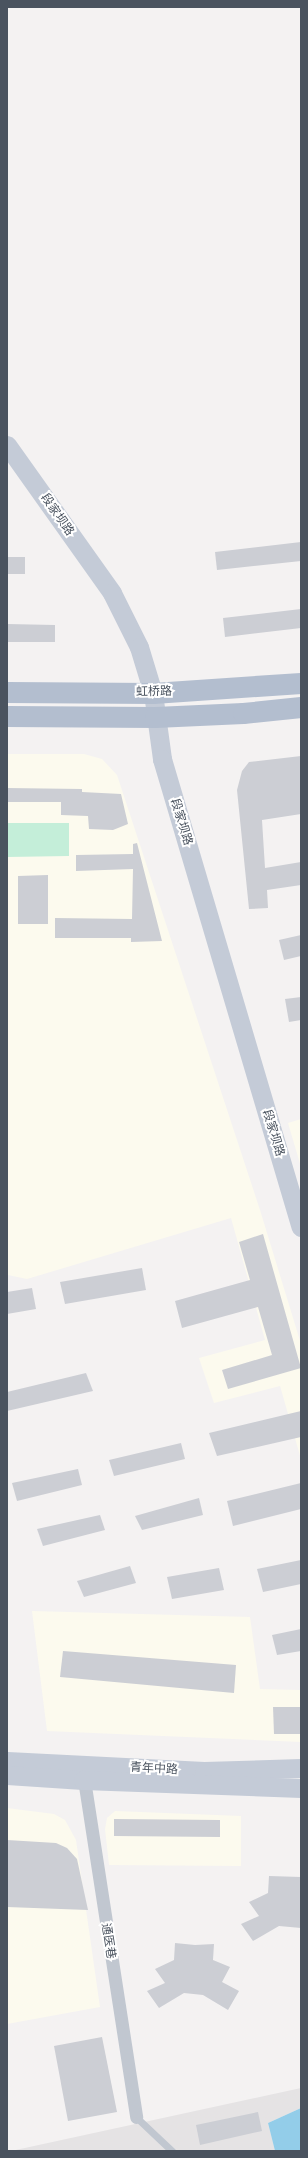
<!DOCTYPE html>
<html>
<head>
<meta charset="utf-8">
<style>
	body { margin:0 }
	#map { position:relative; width:308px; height:2158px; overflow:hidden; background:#f4f2f2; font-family:"Work Sans","Noto Sans SC",sans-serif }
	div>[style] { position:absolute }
	.commercial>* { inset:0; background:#fcfaee }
	.education>* { inset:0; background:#e5e3e4 }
	.green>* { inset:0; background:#c4eed9 }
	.water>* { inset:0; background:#93cde9 }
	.building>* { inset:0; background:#ccced4 }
	.lane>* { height:7px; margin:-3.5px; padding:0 3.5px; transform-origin:3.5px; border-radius:3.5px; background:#c1c7d0 }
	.street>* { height:13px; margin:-6.5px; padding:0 6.5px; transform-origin:6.5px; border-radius:6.5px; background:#c1c7d0 }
	.secondary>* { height:19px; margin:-9.5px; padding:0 9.5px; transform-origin:9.5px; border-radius:9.5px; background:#c4cbd7 }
	.primary>* { height:21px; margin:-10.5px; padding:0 10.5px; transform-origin:10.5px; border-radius:10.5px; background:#b3becf }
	span { translate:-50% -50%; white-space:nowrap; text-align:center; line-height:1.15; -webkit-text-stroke:4px #fff; paint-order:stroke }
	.street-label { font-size:12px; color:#4a535f }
	.frame { position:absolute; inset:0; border:8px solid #4a535f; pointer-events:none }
</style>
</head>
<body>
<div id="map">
	<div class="commercial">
		<i style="clip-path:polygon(7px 754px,84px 754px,102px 759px,117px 775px,260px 1210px,301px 1344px,301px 1459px,280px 1386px,214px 1403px,199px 1358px,265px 1340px,231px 1218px,27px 1279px,8px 1275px)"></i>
		<i style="clip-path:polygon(301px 1119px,301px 1167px,288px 1123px)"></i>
		<i style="clip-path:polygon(32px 1611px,250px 1617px,260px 1689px,301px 1690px,301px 1742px,47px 1731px)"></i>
		<i style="clip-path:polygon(7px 1808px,54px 1814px,65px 1820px,76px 1840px,100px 2007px,7px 2024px)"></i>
		<i style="clip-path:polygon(115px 1811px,241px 1816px,241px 1866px,109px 1865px,105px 1829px,107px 1818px)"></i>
	</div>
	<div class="education">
		<i style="clip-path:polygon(301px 2088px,301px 2108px,268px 2123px,275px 2151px,11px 2151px)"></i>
	</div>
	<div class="green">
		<i style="clip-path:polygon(7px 823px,69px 823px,69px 856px,7px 857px)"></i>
	</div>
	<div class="water">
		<i style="clip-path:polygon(301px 2108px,301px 2151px,275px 2151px,268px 2123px)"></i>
	</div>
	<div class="building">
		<i style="clip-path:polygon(301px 542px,301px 561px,217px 570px,215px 552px)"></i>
		<i style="clip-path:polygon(7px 557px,25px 557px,25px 574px,7px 574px)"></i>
		<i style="clip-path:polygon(301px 609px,301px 628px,225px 637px,223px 618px)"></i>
		<i style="clip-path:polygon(7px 624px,55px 625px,55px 642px,7px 642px)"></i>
		<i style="clip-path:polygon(301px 756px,301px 814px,262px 820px,265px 868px,301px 862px,301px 885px,267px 890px,268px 908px,249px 909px,237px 790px,242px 771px,249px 762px)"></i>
		<i style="clip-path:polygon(7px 788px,82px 789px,82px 792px,121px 794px,128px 824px,113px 830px,89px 829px,88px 816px,61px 815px,61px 802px,7px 802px)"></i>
		<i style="clip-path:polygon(137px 843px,162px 941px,131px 942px,131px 938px,55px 938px,55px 918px,132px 919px,133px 869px,76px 871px,76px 855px,133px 854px,133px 844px)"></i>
		<i style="clip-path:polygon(48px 875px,48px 924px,18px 924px,18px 876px)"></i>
		<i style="clip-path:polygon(301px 935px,301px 956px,284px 960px,279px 940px)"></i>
		<i style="clip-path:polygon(301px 997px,301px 1020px,289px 1022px,285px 999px)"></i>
		<i style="clip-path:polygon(263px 1234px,301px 1368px,228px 1389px,222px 1370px,272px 1355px,258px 1307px,182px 1328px,175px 1301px,250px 1280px,239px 1242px)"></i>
		<i style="clip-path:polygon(142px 1268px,146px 1290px,65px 1304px,60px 1282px)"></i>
		<i style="clip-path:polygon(32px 1288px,36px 1309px,7px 1314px,7px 1292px)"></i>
		<i style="clip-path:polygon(86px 1373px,93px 1391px,7px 1411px,7px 1392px)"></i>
		<i style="clip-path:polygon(301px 1411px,301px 1437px,217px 1456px,209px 1433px)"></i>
		<i style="clip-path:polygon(181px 1443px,185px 1459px,114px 1476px,109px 1460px)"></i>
		<i style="clip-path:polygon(78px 1469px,82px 1485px,17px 1501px,12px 1483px)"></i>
		<i style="clip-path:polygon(301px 1483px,301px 1509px,233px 1526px,227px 1501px)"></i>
		<i style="clip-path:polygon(199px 1498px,203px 1515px,142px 1530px,135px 1516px)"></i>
		<i style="clip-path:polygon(100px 1515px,105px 1530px,43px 1546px,37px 1529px)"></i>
		<i style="clip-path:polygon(301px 1560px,301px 1584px,263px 1592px,257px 1569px)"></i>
		<i style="clip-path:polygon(130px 1566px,136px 1583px,84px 1597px,77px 1581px)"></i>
		<i style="clip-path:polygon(219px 1568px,224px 1590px,172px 1599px,167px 1577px)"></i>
		<i style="clip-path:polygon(301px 1629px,301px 1651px,277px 1655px,272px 1635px)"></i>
		<i style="clip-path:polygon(63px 1651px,236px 1665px,234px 1693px,60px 1677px)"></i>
		<i style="clip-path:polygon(273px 1707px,301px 1707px,301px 1734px,274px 1734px)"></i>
		<i style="clip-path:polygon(114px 1819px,220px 1820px,220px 1837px,114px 1836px)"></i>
		<i style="clip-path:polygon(7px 1840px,56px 1843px,67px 1848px,77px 1859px,88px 1910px,7px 1907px)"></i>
		<i style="clip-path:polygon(269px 1876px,301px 1877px,301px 1928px,279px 1926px,253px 1941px,241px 1924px,259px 1916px,249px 1902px,268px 1893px)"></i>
		<i style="clip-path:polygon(175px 1943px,195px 1945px,214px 1944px,213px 1960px,230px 1967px,222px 1982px,239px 1991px,228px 2010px,203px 1995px,184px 1993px,159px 2008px,147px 1991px,165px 1983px,155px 1969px,174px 1960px)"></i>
		<i style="clip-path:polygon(102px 2037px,117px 2112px,68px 2121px,54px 2046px)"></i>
		<i style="clip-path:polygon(258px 2112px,262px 2131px,200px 2145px,196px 2125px)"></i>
	</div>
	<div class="lane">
		<i style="left:136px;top:2117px;width:50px;rotate:43.4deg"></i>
	</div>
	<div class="street">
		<i style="left:83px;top:1773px;width:348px;rotate:81.2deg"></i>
	</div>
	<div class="secondary">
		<i style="left:7px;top:445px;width:181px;rotate:54.6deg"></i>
		<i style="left:112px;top:593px;width:60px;rotate:63.4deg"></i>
		<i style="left:139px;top:647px;width:48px;rotate:73.1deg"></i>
		<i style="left:153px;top:693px;width:67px;rotate:82.2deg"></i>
		<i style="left:162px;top:759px;width:488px;rotate:73.5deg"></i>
		<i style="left:7px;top:1761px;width:197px;rotate:2.9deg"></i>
		<i style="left:204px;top:1771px;width:97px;rotate:-1.8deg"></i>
		<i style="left:7px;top:1775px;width:76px;rotate:3.8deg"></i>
		<i style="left:83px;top:1780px;width:218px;rotate:2.1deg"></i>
	</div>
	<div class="primary">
		<i style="left:7px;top:692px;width:146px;rotate:0.4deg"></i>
		<i style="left:153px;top:693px;width:148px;rotate:-3.9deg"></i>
		<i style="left:7px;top:716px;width:148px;rotate:0.4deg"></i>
		<i style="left:155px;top:717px;width:88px;rotate:-2.6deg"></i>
		<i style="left:243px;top:713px;width:58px;rotate:-5.9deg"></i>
	</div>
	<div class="street-label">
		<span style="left:57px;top:515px;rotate:55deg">段家坝路</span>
		<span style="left:154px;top:692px;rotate:-1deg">虹桥路</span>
		<span style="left:181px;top:822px;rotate:73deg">段家坝路</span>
		<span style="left:273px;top:1133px;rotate:73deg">段家坝路</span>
		<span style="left:154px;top:1769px;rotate:3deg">青年中路</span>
		<span style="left:108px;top:1941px;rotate:81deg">通医巷</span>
	</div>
	<div class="frame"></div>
</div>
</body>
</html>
